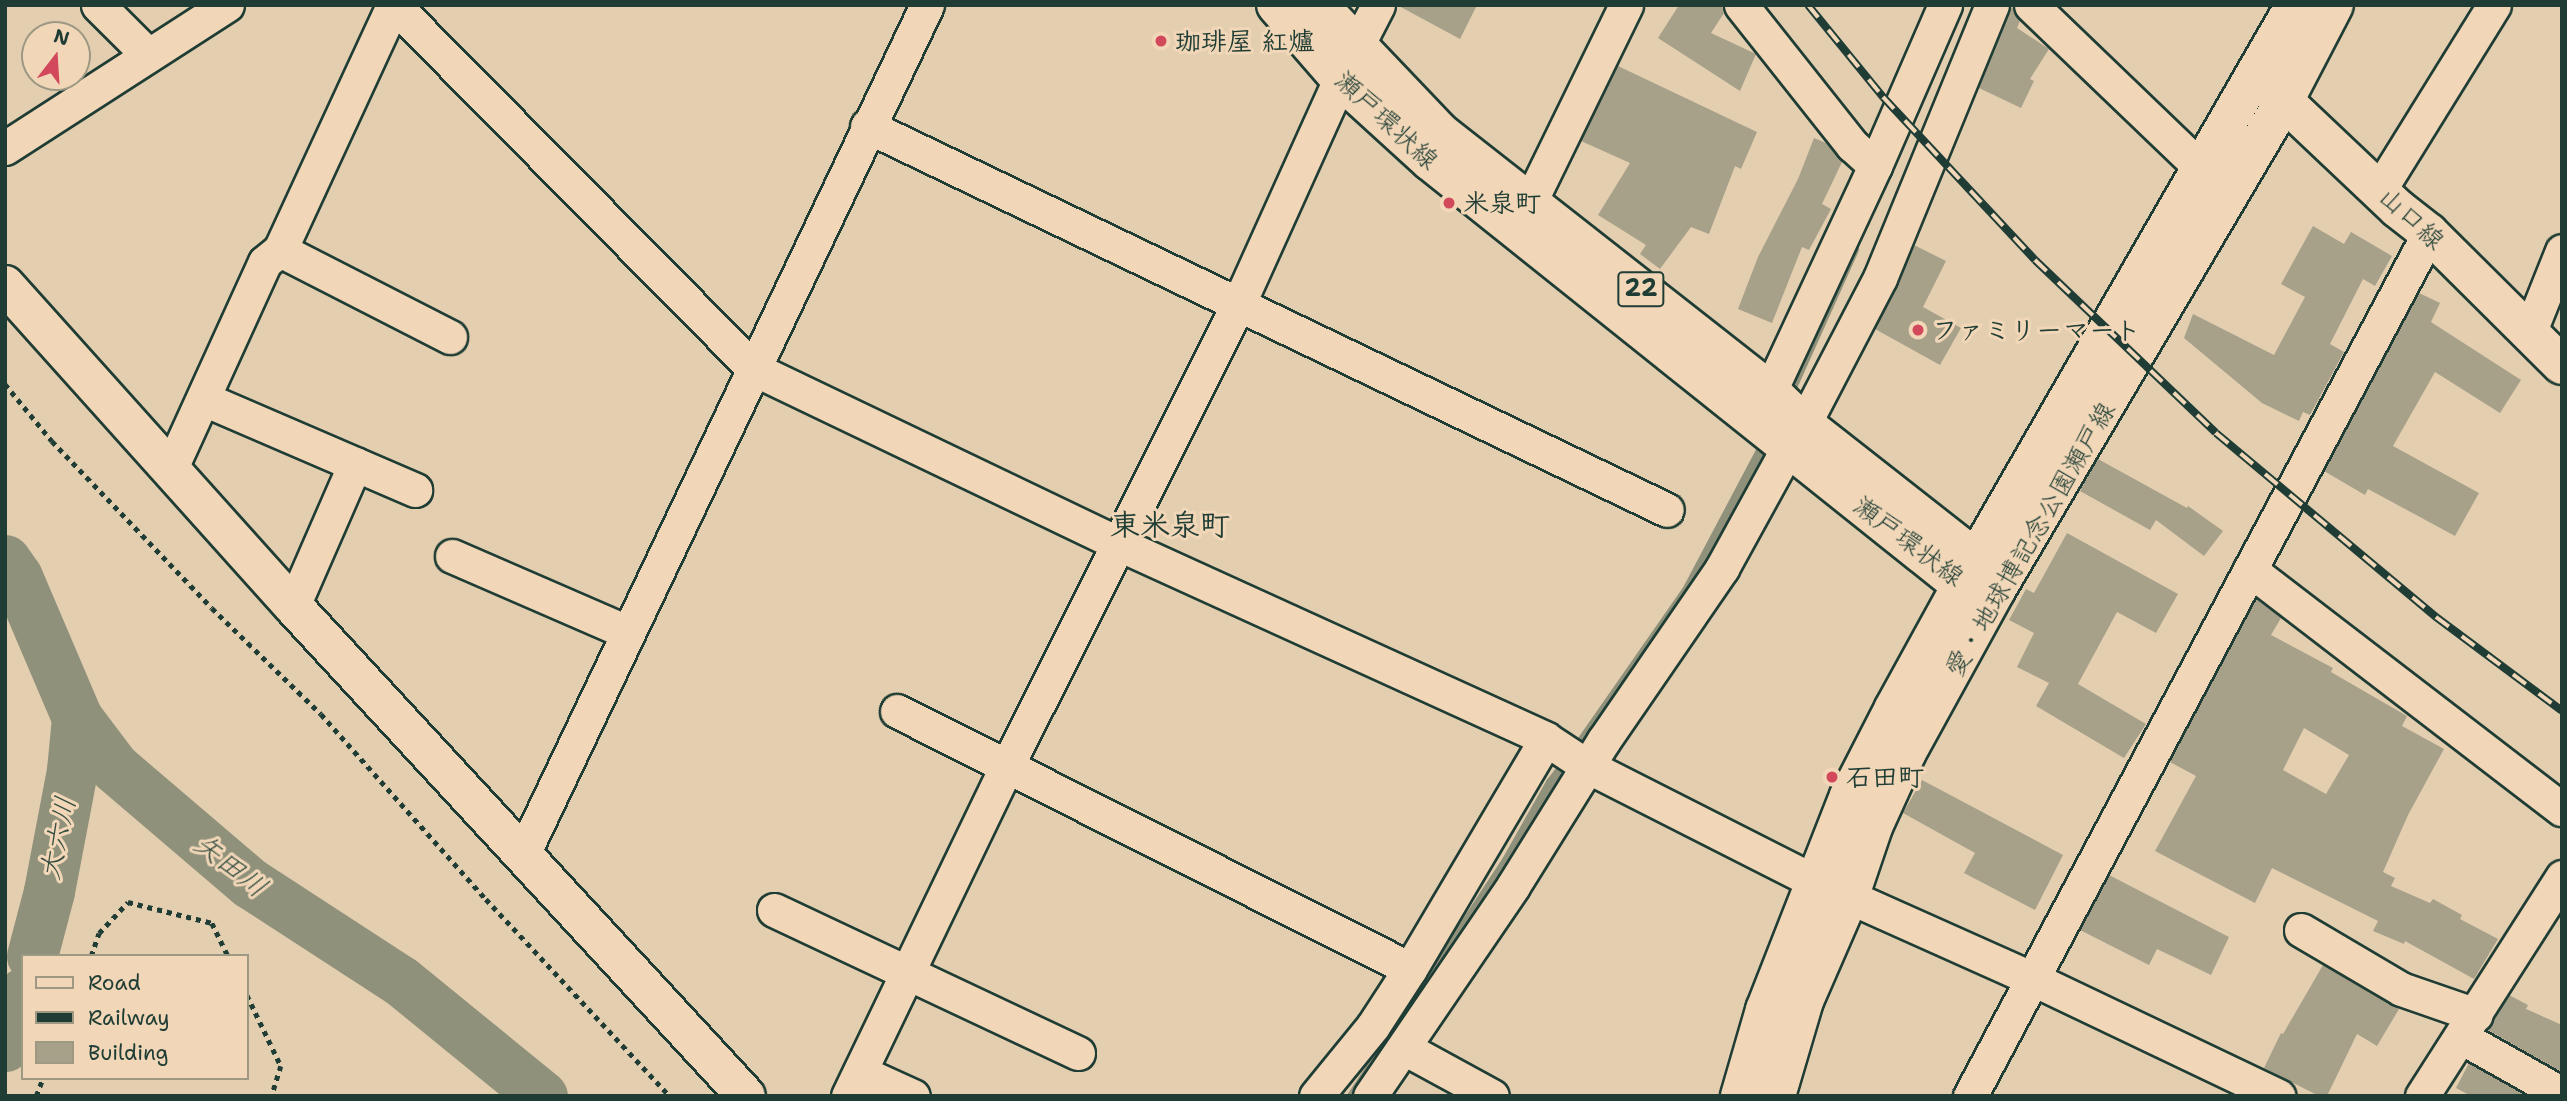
<!DOCTYPE html>
<html>
<head>
<meta charset="utf-8">
<style>
	body { margin:0 }
	#map { position:relative; width:2567px; height:1101px; overflow:hidden; background:#e4ceb0; font-family:"Shantell Sans","Klee One",sans-serif }
	div>[style] { position:absolute }
	.stream>* { height:9px; margin:-4.5px; padding:0 4.5px; transform-origin:4.5px; border-radius:4.5px; background:#90917b }
	.river>* { height:51px; margin:-25.5px; padding:0 25.5px; transform-origin:25.5px; border-radius:25.5px; background:#90917b }
	.building>* { inset:0; background:#a7a18a }
	.path>* { height:4.5px; margin-top:-2.25px; transform-origin:0; background:repeating-linear-gradient(90deg,#1f3d34 0 5px,transparent 0 10px) }
	.roads { filter:drop-shadow(2px 0 #1f3d34) drop-shadow(-2px 0 #1f3d34) drop-shadow(0 2px #1f3d34) drop-shadow(0 -2px #1f3d34) }
	.minor>* { height:33px; margin:-16.5px; padding:0 16.5px; transform-origin:16.5px; border-radius:16.5px; background:#f1d7b8 }
	.tertiary>* { height:38px; margin:-19px; padding:0 19px; transform-origin:19px; border-radius:19px; background:#f1d7b8 }
	.secondary>* { height:38px; margin:-19px; padding:0 19px; transform-origin:19px; border-radius:19px; background:#f1d7b8 }
	.primary>* { height:38px; margin:-19px; padding:0 19px; transform-origin:19px; border-radius:19px; background:#f1d7b8 }
	.rail>* { height:8px; margin-top:-4px; transform-origin:0; background:repeating-linear-gradient(90deg,#f1d7b8 0 16px,#1f3d34 0 32px); box-sizing:border-box; border-block:2px solid #1f3d34 }
	.dots>* { width:19px; height:19px; translate:-50% -50%; box-sizing:border-box; border:4px solid #f1d7b8; border-radius:50% }
	span { translate:-50% -50%; white-space:nowrap; text-align:center; line-height:1.15; -webkit-text-stroke:6px #f1d7b8; paint-order:stroke }
	.shield-label span { padding:2px 5px; background:#f1d7b8; border:2px solid; border-radius:5px; -webkit-text-stroke-width:0 }
	.shield-label { font-size:24px; color:#1f3d34; font-weight:700 }
	.poi-label { font-size:26px; color:#1f3d34; font-weight:700 }
	.left { translate:0 -50%; text-align:left }
	.street-label { font-size:26px; color:#1f3d34 }
	.water-label { font-size:28px; color:#364e42; font-style:italic }
	.quarter-label { font-size:30px; color:#1f3d34; font-weight:700 }
	.frame { position:absolute; inset:0; border:7px solid #1f3d34; pointer-events:none }
	.legend { position:absolute; left:21px; top:954px; width:228px; height:126px; box-sizing:border-box; background:#f1d7b8; border:2px solid #9d9983; margin:0; padding:9px 12px; list-style:none; font-size:21px; color:#1f3d34 }
	.legend li { display:flex; align-items:center; gap:14px; height:35px }
	.legend b { width:35px; border:2px solid #9d9983 }
	.north { position:absolute; left:21px; top:21px; width:70px; height:70px; box-sizing:border-box; background:#f1d7b8; border:2px solid #9d9983; border-radius:50%; rotate:17deg; font-size:19px; font-weight:700; line-height:28px; text-align:center; color:#1f3d34 }
	.north::after { content:''; display:block; margin:auto; width:24px; height:32px; background:#d1495b; clip-path:polygon(50% 0,100% 100%,50% 72%,0 100%) }
</style>
</head>
<body>
<div id="map">
	<div class="stream">
		<i style="left:1788px;top:396px;width:161px;rotate:-65.8deg"></i>
		<i style="left:1575px;top:749px;width:194px;rotate:-55.1deg"></i>
		<i style="left:1686px;top:590px;width:171px;rotate:-62.1deg"></i>
		<i style="left:1351px;top:1096px;width:282px;rotate:-56.7deg"></i>
		<i style="left:1506px;top:860px;width:90px;rotate:-60.6deg"></i>
		<i style="left:1550px;top:782px;width:28px;rotate:-52deg"></i>
	</div>
	<div class="river">
		<i style="left:5px;top:560px;width:21px;rotate:55deg"></i>
		<i style="left:17px;top:577px;width:153px;rotate:66.9deg"></i>
		<i style="left:77px;top:718px;width:61px;rotate:52.9deg"></i>
		<i style="left:114px;top:767px;width:179px;rotate:40.5deg"></i>
		<i style="left:250px;top:883px;width:180px;rotate:33deg"></i>
		<i style="left:401px;top:981px;width:182px;rotate:39.2deg"></i>
		<i style="left:32px;top:956px;width:67px;rotate:-75.3deg"></i>
		<i style="left:49px;top:891px;width:123px;rotate:-79.2deg"></i>
		<i style="left:72px;top:770px;width:52px;rotate:-84.5deg"></i>
		<i style="left:5px;top:1046px;width:56px;rotate:-71.2deg"></i>
	</div>
	<div class="building">
		<i style="clip-path:polygon(1397px 5px,1477px 5px,1460px 39px)"></i>
		<i style="clip-path:polygon(1679px 5px,1722px 5px,1724px 13px,1711px 33px,1756px 54px,1740px 91px,1658px 38px)"></i>
		<i style="clip-path:polygon(2011px 5px,2020px 21px,2017px 28px,2049px 49px,2030px 79px,2034px 81px,2021px 108px,1979px 88px)"></i>
		<i style="clip-path:polygon(1618px 66px,1757px 132px,1741px 169px,1735px 166px,1709px 234px,1691px 227px,1660px 269px,1640px 254px,1646px 245px,1598px 215px,1630px 163px,1581px 141px)"></i>
		<i style="clip-path:polygon(1814px 138px,1826px 143px,1842px 162px,1822px 204px,1831px 209px,1809px 250px,1802px 247px,1772px 323px,1738px 309px,1758px 257px,1798px 179px)"></i>
		<i style="clip-path:polygon(2313px 226px,2344px 244px,2351px 232px,2392px 256px,2375px 286px,2363px 279px,2330px 344px,2344px 352px,2310px 415px,2303px 412px,2299px 421px,2262px 403px,2184px 338px,2193px 314px,2274px 355px,2305px 297px,2281px 284px)"></i>
		<i style="clip-path:polygon(1914px 245px,1946px 261px,1923px 307px,1961px 328px,1940px 365px,1875px 329px)"></i>
		<i style="clip-path:polygon(2419px 293px,2440px 303px,2431px 322px,2521px 380px,2500px 413px,2435px 372px,2393px 446px,2479px 493px,2455px 536px,2368px 489px,2365px 495px,2324px 471px)"></i>
		<i style="clip-path:polygon(2098px 459px,2187px 508px,2188px 506px,2223px 531px,2204px 556px,2156px 520px,2150px 530px,2080px 491px)"></i>
		<i style="clip-path:polygon(2067px 533px,2178px 594px,2156px 633px,2117px 612px,2078px 684px,2146px 724px,2124px 758px,2036px 706px,2049px 683px,2017px 667px,2034px 633px,2009px 620px,2026px 589px,2034px 593px)"></i>
		<i style="clip-path:polygon(evenodd,2256px 599px,2281px 618px,2271px 635px,2333px 668px,2331px 672px,2407px 716px,2402px 726px,2444px 749px,2408px 815px,2383px 872px,2395px 878px,2391px 886px,2430px 903px,2433px 899px,2462px 915px,2460px 919px,2498px 939px,2474px 979px,2405px 941px,2404px 944px,2373px 931px,2378px 921px,2272px 868px,2255px 903px,2155px 851px,2196px 776px,2170px 762px,2256px 599px,2304px 728px,2349px 755px,2326px 794px,2283px 770px,2304px 728px)"></i>
		<i style="clip-path:polygon(1922px 780px,2063px 855px,2035px 910px,1964px 873px,1975px 853px,1903px 813px)"></i>
		<i style="clip-path:polygon(2109px 875px,2229px 937px,2211px 975px,2157px 949px,2149px 965px,2080px 930px)"></i>
		<i style="clip-path:polygon(2323px 965px,2399px 1009px,2377px 1046px,2357px 1034px,2327px 1096px,2319px 1096px,2264px 1068px,2281px 1033px,2283px 1034px)"></i>
		<i style="clip-path:polygon(2509px 995px,2528px 1005px,2526px 1009px,2562px 1025px,2562px 1072px,2488px 1030px)"></i>
		<i style="clip-path:polygon(2469px 1063px,2526px 1096px,2471px 1096px,2456px 1088px)"></i>
	</div>
	<div class="path">
		<i style="left:5px;top:384px;width:74px;rotate:50.5deg"></i>
		<i style="left:52px;top:441px;width:231px;rotate:46.2deg"></i>
		<i style="left:212px;top:608px;width:152px;rotate:44.2deg"></i>
		<i style="left:321px;top:714px;width:248px;rotate:48.3deg"></i>
		<i style="left:486px;top:899px;width:270px;rotate:47deg"></i>
		<i style="left:91px;top:956px;width:24px;rotate:-71deg"></i>
		<i style="left:99px;top:933px;width:42px;rotate:-46.9deg"></i>
		<i style="left:128px;top:902px;width:87px;rotate:14deg"></i>
		<i style="left:212px;top:923px;width:37px;rotate:64deg"></i>
		<i style="left:247px;top:995px;width:79px;rotate:64.4deg"></i>
		<i style="left:281px;top:1066px;width:31px;rotate:107deg"></i>
		<i style="left:36px;top:1096px;width:19px;rotate:-69deg"></i>
	</div>
	<div class="roads">
		<div class="minor">
			<i style="left:98px;top:5px;width:71px;rotate:45deg"></i>
			<i style="left:394px;top:5px;width:512px;rotate:45.32deg"></i>
			<i style="left:754px;top:369px;width:405px;rotate:25.6deg"></i>
			<i style="left:1119px;top:544px;width:469px;rotate:24.5deg"></i>
			<i style="left:1546px;top:739px;width:49px;rotate:33.4deg"></i>
			<i style="left:1587px;top:766px;width:257px;rotate:26.9deg"></i>
			<i style="left:1816px;top:882px;width:238px;rotate:24.1deg"></i>
			<i style="left:2033px;top:979px;width:272px;rotate:25.5deg"></i>
			<i style="left:1741px;top:5px;width:179px;rotate:51.6deg"></i>
			<i style="left:1852px;top:145px;width:31px;rotate:42deg"></i>
			<i style="left:2031px;top:5px;width:237px;rotate:43.8deg"></i>
			<i style="left:867px;top:126px;width:887px;rotate:25.64deg"></i>
			<i style="left:5px;top:148px;width:264px;rotate:-32.8deg"></i>
			<i style="left:2380px;top:189px;width:216px;rotate:-58.2deg"></i>
			<i style="left:1530px;top:202px;width:219px;rotate:-64deg"></i>
			<i style="left:280px;top:250px;width:191px;rotate:27.1deg"></i>
			<i style="left:2530px;top:331px;width:86px;rotate:-68.2deg"></i>
			<i style="left:1770px;top:391px;width:248px;rotate:-65deg"></i>
			<i style="left:1875px;top:166px;width:176px;rotate:-66.5deg"></i>
			<i style="left:204px;top:399px;width:230px;rotate:23.3deg"></i>
			<i style="left:1804px;top:424px;width:165px;rotate:-62.5deg"></i>
			<i style="left:1880px;top:278px;width:295px;rotate:-67.7deg"></i>
			<i style="left:171px;top:468px;width:226px;rotate:-65.5deg"></i>
			<i style="left:265px;top:262px;width:19px;rotate:-39deg"></i>
			<i style="left:280px;top:250px;width:270px;rotate:-65.2deg"></i>
			<i style="left:452px;top:556px;width:191px;rotate:23.5deg"></i>
			<i style="left:2250px;top:570px;width:393px;rotate:37.5deg"></i>
			<i style="left:293px;top:606px;width:155px;rotate:-66.4deg"></i>
			<i style="left:897px;top:711px;width:574px;rotate:26.7deg"></i>
			<i style="left:523px;top:854px;width:940px;rotate:-64.55deg"></i>
			<i style="left:774px;top:910px;width:336px;rotate:25.2deg"></i>
			<i style="left:2301px;top:930px;width:116px;rotate:30.5deg"></i>
			<i style="left:2401px;top:989px;width:79px;rotate:19.1deg"></i>
			<i style="left:2461px;top:1037px;width:116px;rotate:29.4deg"></i>
			<i style="left:1404px;top:1048px;width:100px;rotate:28.6deg"></i>
			<i style="left:860px;top:1072px;width:58px;rotate:24.4deg"></i>
			<i style="left:848px;top:1096px;width:366px;rotate:-64.3deg"></i>
			<i style="left:1007px;top:766px;width:518px;rotate:-63.39deg"></i>
			<i style="left:1239px;top:303px;width:246px;rotate:-65.7deg"></i>
			<i style="left:1340px;top:79px;width:83px;rotate:-62.8deg"></i>
			<i style="left:1316px;top:1096px;width:90px;rotate:-50.8deg"></i>
			<i style="left:1373px;top:1026px;width:68px;rotate:-57deg"></i>
			<i style="left:1410px;top:969px;width:267px;rotate:-59.4deg"></i>
			<i style="left:1370px;top:1096px;width:254px;rotate:-55.7deg"></i>
			<i style="left:1513px;top:886px;width:172px;rotate:-58.1deg"></i>
			<i style="left:1604px;top:740px;width:209px;rotate:-55.5deg"></i>
			<i style="left:1722px;top:568px;width:137px;rotate:-61.2deg"></i>
			<i style="left:1970px;top:1096px;width:977px;rotate:-61.99deg"></i>
			<i style="left:2422px;top:1096px;width:260px;rotate:-57.4deg"></i>
		</div>
		<div class="tertiary">
			<i style="left:2257px;top:81px;width:34px;rotate:37deg"></i>
			<i style="left:2284px;top:101px;width:156px;rotate:43.4deg"></i>
			<i style="left:2397px;top:208px;width:41px;rotate:38deg"></i>
			<i style="left:2429px;top:233px;width:187px;rotate:44.8deg"></i>
			<i style="left:5px;top:285px;width:431px;rotate:48.1deg"></i>
			<i style="left:293px;top:606px;width:667px;rotate:47.25deg"></i>
		</div>
		<div class="secondary">
			<i style="left:1740px;top:1096px;width:90px;rotate:-73.8deg"></i>
			<i style="left:1765px;top:1010px;width:230px;rotate:-68.6deg"></i>
			<i style="left:1849px;top:796px;width:99px;rotate:-62.9deg"></i>
			<i style="left:1894px;top:708px;width:170px;rotate:-61.2deg"></i>
			<i style="left:1976px;top:559px;width:639px;rotate:-60.07deg"></i>
			<i style="left:1776px;top:1096px;width:99px;rotate:-73.6deg"></i>
			<i style="left:1804px;top:1001px;width:116px;rotate:-66.5deg"></i>
			<i style="left:1850px;top:895px;width:72px;rotate:-71.3deg"></i>
			<i style="left:1873px;top:827px;width:82px;rotate:-65.6deg"></i>
			<i style="left:1907px;top:752px;width:185px;rotate:-61.2deg"></i>
			<i style="left:1996px;top:590px;width:568px;rotate:-59.5deg"></i>
			<i style="left:2284px;top:101px;width:108px;rotate:-62.5deg"></i>
		</div>
		<div class="primary">
			<i style="left:1276px;top:5px;width:98px;rotate:49.1deg"></i>
			<i style="left:1340px;top:79px;width:122px;rotate:42.3deg"></i>
			<i style="left:1430px;top:161px;width:681px;rotate:38.62deg"></i>
			<i style="left:1962px;top:586px;width:34px;rotate:7deg"></i>
			<i style="left:1319px;top:5px;width:177px;rotate:46.4deg"></i>
			<i style="left:1441px;top:133px;width:418px;rotate:38.1deg"></i>
			<i style="left:1770px;top:391px;width:47px;rotate:44.1deg"></i>
			<i style="left:1804px;top:424px;width:219px;rotate:38.1deg"></i>
			<i style="left:1976px;top:559px;width:37px;rotate:57deg"></i>
		</div>
	</div>
	<div class="rail">
		<i style="left:1808px;top:5px;width:119px;rotate:50.8deg"></i>
		<i style="left:1883px;top:97px;width:223px;rotate:47deg"></i>
		<i style="left:2035px;top:260px;width:250px;rotate:43.7deg"></i>
		<i style="left:2216px;top:433px;width:287px;rotate:39.9deg"></i>
		<i style="left:2436px;top:617px;width:157px;rotate:36.7deg"></i>
	</div>
	<div class="dots">
		<i style="left:1161px;top:41px;background:#d1495b"></i>
		<i style="left:1449px;top:203px;background:#d1495b"></i>
		<i style="left:1918px;top:330px;background:#d1495b"></i>
		<i style="left:1832px;top:777px;background:#d1495b"></i>
	</div>
	<div class="shield-label">
		<span style="left:1641px;top:289px">22</span>
	</div>
	<div class="poi-label">
		<span class="left" style="left:1175px;top:41px">珈琲屋 紅爐</span>
		<span class="left" style="left:1463px;top:203px">米泉町</span>
		<span class="left" style="left:1932px;top:330px">ファミリーマート</span>
		<span class="left" style="left:1846px;top:777px">石田町</span>
	</div>
	<div class="street-label">
		<span style="left:1387px;top:120px;rotate:43deg">瀬戸環状線</span>
		<span style="left:2412px;top:218px;rotate:43deg">山口線</span>
		<span style="left:2030px;top:539px;rotate:-60deg">愛・地球博記念公園瀬戸線</span>
		<span style="left:1909px;top:541px;rotate:37deg">瀬戸環状線</span>
	</div>
	<div class="water-label">
		<span style="left:57px;top:838px;rotate:-78deg">大六川</span>
		<span style="left:231px;top:865px;rotate:38deg">矢田川</span>
	</div>
	<div class="quarter-label">
		<span style="left:1170px;top:525px">東米泉町</span>
	</div>
	<div class="frame"></div>
	<ul class="legend">
	<li><b style="height:9px;background:#f1d7b8"></b>Road</li>
	<li><b style="height:9px;background:#1f3d34"></b>Railway</li>
	<li><b style="height:19px;background:#a7a18a"></b>Building</li>
	</ul>
	<div class="north">N</div>
</div>
</body>
</html>
